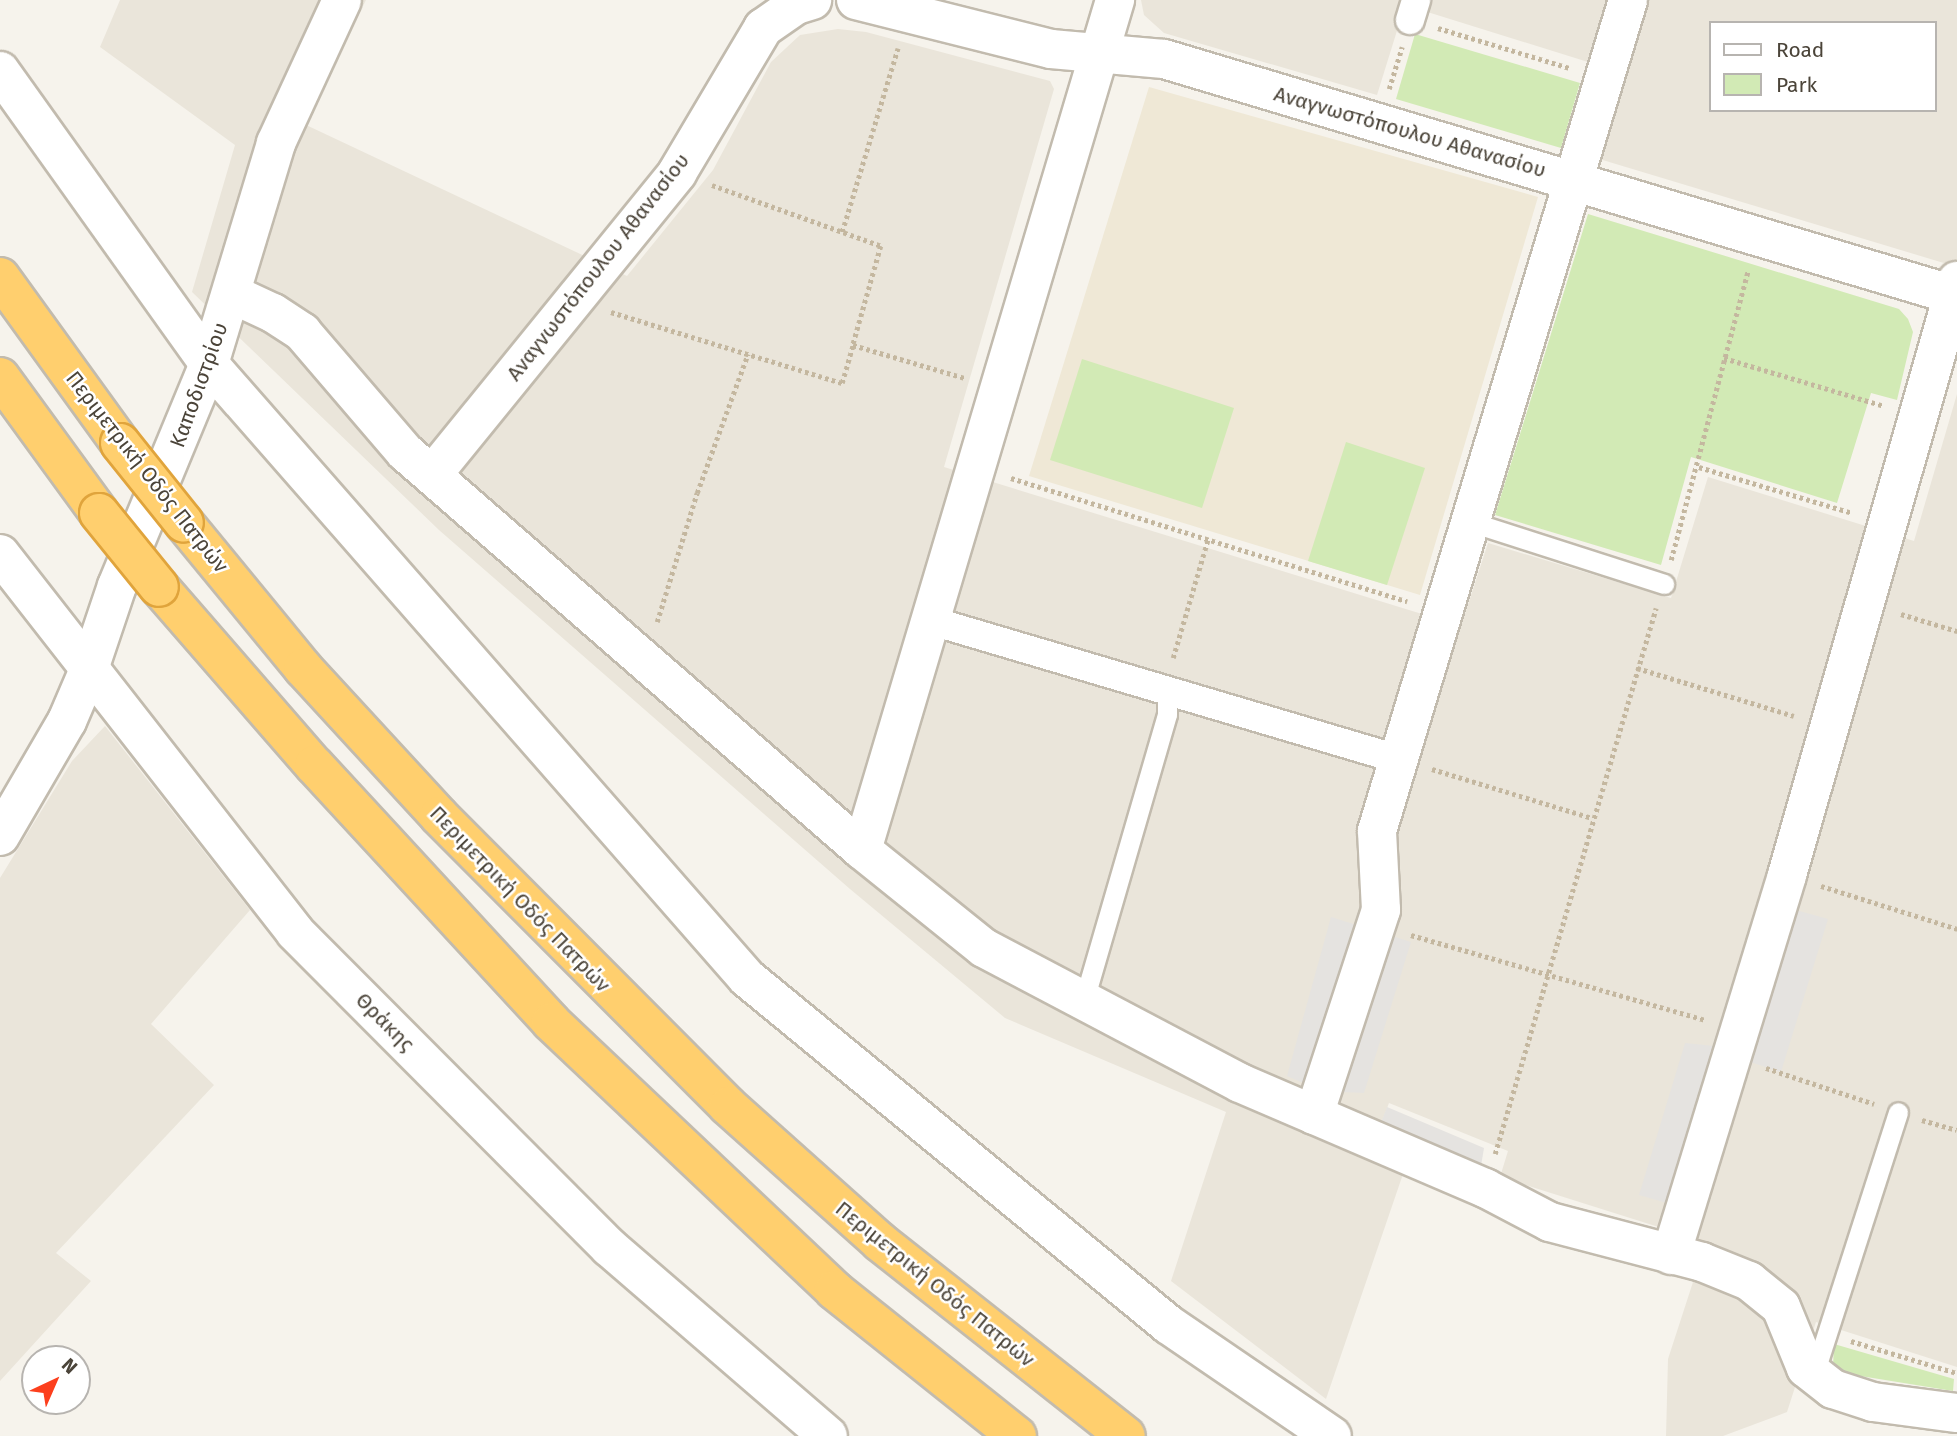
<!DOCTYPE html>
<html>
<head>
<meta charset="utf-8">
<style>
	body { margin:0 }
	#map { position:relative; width:1957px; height:1436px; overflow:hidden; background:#f6f3ec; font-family:"Fira Sans",sans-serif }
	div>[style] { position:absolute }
	.residential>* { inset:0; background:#eae5da }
	.education>* { inset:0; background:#efe8d6 }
	.green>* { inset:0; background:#d2eab5 }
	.parking>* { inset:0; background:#e5e3e0 }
	.path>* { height:4.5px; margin-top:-2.25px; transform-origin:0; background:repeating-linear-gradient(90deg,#c4b79f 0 3.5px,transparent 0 7px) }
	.roads { filter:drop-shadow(2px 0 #c2bbae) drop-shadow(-2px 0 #c2bbae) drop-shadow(0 2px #c2bbae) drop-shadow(0 -2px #c2bbae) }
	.service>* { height:19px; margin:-9.5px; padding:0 9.5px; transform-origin:9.5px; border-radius:9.5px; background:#fff }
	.pedestrian>* { height:28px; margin:-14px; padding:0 14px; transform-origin:14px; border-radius:14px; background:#fff }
	.minor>* { height:38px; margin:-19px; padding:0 19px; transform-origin:19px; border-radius:19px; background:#fff }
	.motorway>* { height:38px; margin:-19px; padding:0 19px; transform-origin:19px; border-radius:19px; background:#ffcf6e }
	.bridges { filter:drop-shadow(2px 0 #e0a43c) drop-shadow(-2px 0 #e0a43c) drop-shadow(0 2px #e0a43c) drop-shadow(0 -2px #e0a43c) }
	.motorway-bridge>* { height:38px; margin:-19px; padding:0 19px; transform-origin:19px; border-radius:19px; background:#ffcf6e }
	span { translate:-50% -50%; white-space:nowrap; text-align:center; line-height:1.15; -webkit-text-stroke:5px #fff; paint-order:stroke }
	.street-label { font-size:21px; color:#4b4439 }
	.legend { position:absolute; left:1709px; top:21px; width:228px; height:91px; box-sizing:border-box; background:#fff; border:2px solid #b7b4b0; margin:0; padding:9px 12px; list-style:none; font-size:21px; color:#4b4439 }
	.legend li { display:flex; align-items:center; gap:14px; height:35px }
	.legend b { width:35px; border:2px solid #b7b4b0 }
	.north { position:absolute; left:21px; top:1345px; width:70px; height:70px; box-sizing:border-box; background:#fff; border:2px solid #b7b4b0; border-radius:50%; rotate:44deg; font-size:19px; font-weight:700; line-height:28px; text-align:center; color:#4b4439 }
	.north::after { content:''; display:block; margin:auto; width:24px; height:32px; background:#fc3f1d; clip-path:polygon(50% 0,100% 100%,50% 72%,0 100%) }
</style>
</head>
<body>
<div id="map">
	<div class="residential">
		<i style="clip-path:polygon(120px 0,366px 0,304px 124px,627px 276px,713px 170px,771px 62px,800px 35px,838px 29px,866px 32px,1050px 81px,1054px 89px,944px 467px,1461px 626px,1488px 543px,1671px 598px,1708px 477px,1914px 541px,1957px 394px,1957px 1367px,1816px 1322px,1787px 1412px,1723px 1436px,1666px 1436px,1668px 1359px,1706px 1242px,1500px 1177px,1508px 1151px,1389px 1103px,1368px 1157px,1403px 1174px,1326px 1399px,1171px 1281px,1226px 1112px,1005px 1018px,850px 889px,439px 530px,192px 292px,235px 145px,100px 47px)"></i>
		<i style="clip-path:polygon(evenodd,1141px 0,1957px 0,1957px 267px,1596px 158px,1620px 72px,1405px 5px,1377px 95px,1164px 33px,1144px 15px,1141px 0,1710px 23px,1934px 23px,1934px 110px,1710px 110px,1710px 23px)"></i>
		<i style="clip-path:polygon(105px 726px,250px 910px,151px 1024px,214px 1085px,56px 1253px,91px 1281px,0 1381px,0 878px,72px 761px)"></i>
	</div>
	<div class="education">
		<i style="clip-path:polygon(1149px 87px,1538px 197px,1420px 595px,1029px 476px)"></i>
	</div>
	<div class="green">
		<i style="clip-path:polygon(1415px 34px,1580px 83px,1561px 148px,1396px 99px)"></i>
		<i style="clip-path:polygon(1588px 214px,1899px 309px,1908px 319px,1913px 332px,1897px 400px,1871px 393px,1837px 503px,1691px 457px,1661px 565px,1495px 515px)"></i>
		<i style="clip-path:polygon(1082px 359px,1234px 408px,1202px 508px,1050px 460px)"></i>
		<i style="clip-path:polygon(1346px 442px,1425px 468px,1387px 585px,1308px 561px)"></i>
		<i style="clip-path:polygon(1834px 1344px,1954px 1379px,1953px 1391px,1842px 1373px,1833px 1367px)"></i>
	</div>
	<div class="parking">
		<i style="clip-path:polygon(1778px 905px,1828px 919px,1781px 1072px,1732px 1056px)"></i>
		<i style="clip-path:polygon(1331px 917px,1411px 942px,1364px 1093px,1322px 1091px,1287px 1076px)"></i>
		<i style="clip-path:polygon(1685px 1043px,1714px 1046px,1667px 1203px,1639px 1195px)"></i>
		<i style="clip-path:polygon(1387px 1107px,1484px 1148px,1480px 1172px,1379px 1128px)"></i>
	</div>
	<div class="path">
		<i style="left:1438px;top:28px;width:138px;rotate:16.9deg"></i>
		<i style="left:1389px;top:89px;width:44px;rotate:-72.8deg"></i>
		<i style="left:712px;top:185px;width:180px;rotate:19.8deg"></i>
		<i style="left:881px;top:246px;width:103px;rotate:105.8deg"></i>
		<i style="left:842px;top:232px;width:192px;rotate:-73.1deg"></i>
		<i style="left:611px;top:312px;width:242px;rotate:17.1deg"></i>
		<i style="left:842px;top:383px;width:40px;rotate:-74deg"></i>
		<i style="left:853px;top:345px;width:117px;rotate:16.4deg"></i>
		<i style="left:1724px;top:358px;width:167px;rotate:16.7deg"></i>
		<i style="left:1699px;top:467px;width:160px;rotate:16.7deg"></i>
		<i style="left:1011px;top:478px;width:415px;rotate:17.3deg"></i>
		<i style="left:1671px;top:560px;width:299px;rotate:-75.1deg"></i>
		<i style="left:1901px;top:614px;width:59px;rotate:16.9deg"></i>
		<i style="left:657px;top:622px;width:135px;rotate:-72.8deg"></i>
		<i style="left:697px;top:493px;width:148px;rotate:-69.9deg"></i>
		<i style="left:1173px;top:658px;width:124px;rotate:-73.6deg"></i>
		<i style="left:1637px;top:668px;width:164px;rotate:17deg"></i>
		<i style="left:1432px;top:769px;width:167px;rotate:17deg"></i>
		<i style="left:1821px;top:886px;width:143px;rotate:17.5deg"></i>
		<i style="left:1411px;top:935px;width:306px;rotate:16.1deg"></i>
		<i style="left:1766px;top:1068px;width:114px;rotate:18.4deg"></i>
		<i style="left:1922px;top:1120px;width:36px;rotate:16deg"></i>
		<i style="left:1495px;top:1154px;width:569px;rotate:-73.57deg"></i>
		<i style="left:1851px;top:1341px;width:110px;rotate:16.9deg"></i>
	</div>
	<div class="roads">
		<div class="service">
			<i style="left:1468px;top:521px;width:206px;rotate:17.8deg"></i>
			<i style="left:1084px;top:1000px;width:298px;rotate:-73.8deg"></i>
			<i style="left:1167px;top:714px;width:24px;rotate:-90deg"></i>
			<i style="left:1813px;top:1377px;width:278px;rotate:-72.2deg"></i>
		</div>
		<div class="pedestrian">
			<i style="left:1410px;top:20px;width:21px;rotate:-73deg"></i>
			<i style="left:932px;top:621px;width:486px;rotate:16.5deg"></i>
		</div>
		<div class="minor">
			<i style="left:856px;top:0;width:201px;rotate:14.1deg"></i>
			<i style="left:1051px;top:49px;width:113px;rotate:5.1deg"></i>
			<i style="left:1164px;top:59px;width:828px;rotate:16.64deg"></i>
			<i style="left:0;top:71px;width:360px;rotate:54.5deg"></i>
			<i style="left:209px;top:364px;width:816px;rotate:48.77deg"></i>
			<i style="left:747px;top:978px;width:546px;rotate:39.43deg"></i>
			<i style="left:1169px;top:1325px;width:197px;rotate:34.3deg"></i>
			<i style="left:232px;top:294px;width:45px;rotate:24.9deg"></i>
			<i style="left:273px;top:313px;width:35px;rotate:33deg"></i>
			<i style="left:302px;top:332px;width:158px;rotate:49.4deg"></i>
			<i style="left:405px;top:452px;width:606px;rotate:41.05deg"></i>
			<i style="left:862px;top:850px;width:156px;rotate:38.8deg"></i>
			<i style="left:984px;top:948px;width:289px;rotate:27.8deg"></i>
			<i style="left:1240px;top:1083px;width:267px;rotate:23.2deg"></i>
			<i style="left:1485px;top:1188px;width:73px;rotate:27.6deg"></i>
			<i style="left:1550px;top:1222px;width:157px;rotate:14.7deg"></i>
			<i style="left:1702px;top:1262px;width:51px;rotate:22deg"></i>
			<i style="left:1749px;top:1281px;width:41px;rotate:39.1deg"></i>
			<i style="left:1781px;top:1307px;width:66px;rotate:67.7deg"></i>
			<i style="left:1806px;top:1368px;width:34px;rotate:38deg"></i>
			<i style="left:1833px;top:1389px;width:42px;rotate:18deg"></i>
			<i style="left:1873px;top:1402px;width:85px;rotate:7.5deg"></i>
			<i style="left:432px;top:475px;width:389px;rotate:-50.9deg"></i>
			<i style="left:677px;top:173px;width:169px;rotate:-59.3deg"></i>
			<i style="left:763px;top:28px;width:40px;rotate:-34.9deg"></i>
			<i style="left:796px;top:5px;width:17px;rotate:-17deg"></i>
			<i style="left:0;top:554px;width:479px;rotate:52deg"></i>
			<i style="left:295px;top:932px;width:445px;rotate:45.1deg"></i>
			<i style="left:609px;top:1247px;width:289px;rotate:40.8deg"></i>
			<i style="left:0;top:836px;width:133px;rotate:-59.8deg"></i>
			<i style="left:67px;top:721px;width:53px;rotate:-66.8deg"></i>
			<i style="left:88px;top:672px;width:91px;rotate:-71.4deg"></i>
			<i style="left:117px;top:586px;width:240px;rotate:-67.5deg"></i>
			<i style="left:209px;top:364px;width:231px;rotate:-73.1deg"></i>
			<i style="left:276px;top:143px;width:157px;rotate:-65.2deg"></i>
			<i style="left:862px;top:850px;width:887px;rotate:-73.42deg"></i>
			<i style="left:1314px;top:1115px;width:216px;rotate:-71.9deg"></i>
			<i style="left:1381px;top:910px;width:79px;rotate:-92.9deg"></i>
			<i style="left:1377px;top:831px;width:868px;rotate:-73.19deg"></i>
			<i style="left:1671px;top:1255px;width:397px;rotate:-73deg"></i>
			<i style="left:1787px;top:875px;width:618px;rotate:-74.03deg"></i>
		</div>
		<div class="motorway">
			<i style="left:0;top:277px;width:205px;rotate:54.1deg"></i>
			<i style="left:0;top:377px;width:168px;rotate:53.9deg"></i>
			<i style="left:184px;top:523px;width:188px;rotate:50.6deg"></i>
			<i style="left:303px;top:668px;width:201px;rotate:47.4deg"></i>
			<i style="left:439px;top:816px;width:409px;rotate:45.1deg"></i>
			<i style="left:728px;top:1106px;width:204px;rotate:41.8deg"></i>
			<i style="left:880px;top:1242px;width:313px;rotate:38.3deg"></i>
			<i style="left:159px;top:587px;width:236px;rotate:49deg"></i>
			<i style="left:314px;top:765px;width:350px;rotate:47.3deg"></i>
			<i style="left:551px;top:1022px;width:390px;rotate:43.4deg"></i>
			<i style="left:834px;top:1290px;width:234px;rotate:38.6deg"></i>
		</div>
	</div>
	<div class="bridges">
		<div class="motorway-bridge">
			<i style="left:120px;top:443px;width:102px;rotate:51.3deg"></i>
			<i style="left:99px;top:513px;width:95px;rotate:51deg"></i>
		</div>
	</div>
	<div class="street-label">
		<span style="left:1410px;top:132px;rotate:16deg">Αναγνωστόπουλου Αθανασίου</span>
		<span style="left:598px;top:267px;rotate:-52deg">Αναγνωστόπουλου Αθανασίου</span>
		<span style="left:199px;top:385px;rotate:-70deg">Καποδιστρίου</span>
		<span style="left:147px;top:472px;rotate:52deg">Περιμετρική Οδός Πατρών</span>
		<span style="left:520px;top:899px;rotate:46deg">Περιμετρική Οδός Πατρών</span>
		<span style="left:385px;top:1022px;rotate:45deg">Θράκης</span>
		<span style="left:935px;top:1284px;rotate:39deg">Περιμετρική Οδός Πατρών</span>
	</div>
	<ul class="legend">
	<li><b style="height:9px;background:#fff"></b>Road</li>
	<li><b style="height:19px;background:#d2eab5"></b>Park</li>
	</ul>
	<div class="north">N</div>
</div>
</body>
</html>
